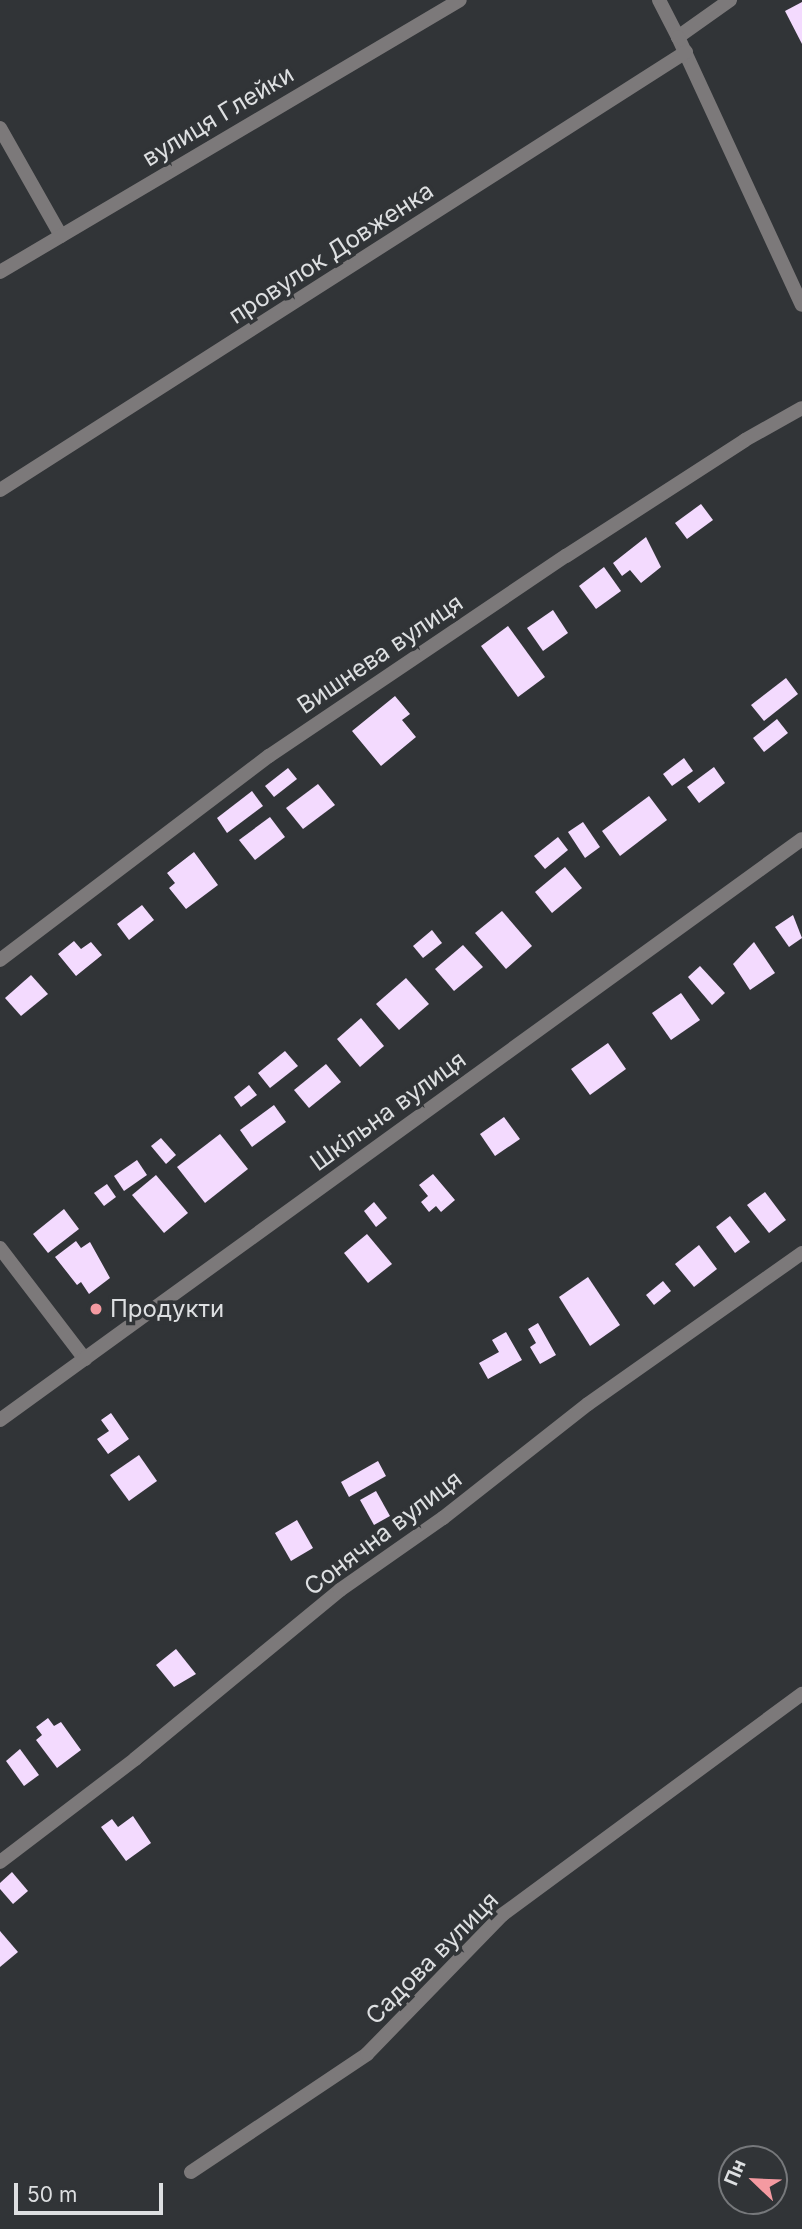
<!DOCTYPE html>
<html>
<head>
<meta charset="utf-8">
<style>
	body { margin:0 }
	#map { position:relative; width:802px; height:2229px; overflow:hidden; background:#313437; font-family:Inter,sans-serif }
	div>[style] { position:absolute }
	.building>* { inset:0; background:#f3dafe }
	.minor>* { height:14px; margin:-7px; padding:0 7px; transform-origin:7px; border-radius:7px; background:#7c797a }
	.dots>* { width:19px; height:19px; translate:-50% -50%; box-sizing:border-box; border:4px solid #313437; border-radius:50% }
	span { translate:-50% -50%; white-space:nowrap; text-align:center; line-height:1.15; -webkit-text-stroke:7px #313437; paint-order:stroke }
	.street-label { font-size:24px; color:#dddfe1 }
	.poi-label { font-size:24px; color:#dddfe1 }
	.left { translate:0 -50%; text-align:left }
	.north { position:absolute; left:718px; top:2145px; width:70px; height:70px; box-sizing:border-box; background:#313437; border:2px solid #76787b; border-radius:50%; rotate:293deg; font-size:19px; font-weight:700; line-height:28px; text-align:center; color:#dddfe1 }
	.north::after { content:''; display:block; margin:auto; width:24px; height:32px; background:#f49aa1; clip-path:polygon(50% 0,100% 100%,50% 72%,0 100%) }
	.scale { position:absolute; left:14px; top:2183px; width:149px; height:32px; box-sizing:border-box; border:4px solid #dddfe1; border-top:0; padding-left:9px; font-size:21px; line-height:24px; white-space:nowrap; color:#dddfe1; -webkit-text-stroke:5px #313437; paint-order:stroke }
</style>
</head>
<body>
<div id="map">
	<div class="building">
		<i style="clip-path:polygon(802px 2px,802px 44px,785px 11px)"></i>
		<i style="clip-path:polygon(701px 504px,713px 520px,687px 539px,675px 523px)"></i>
		<i style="clip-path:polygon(646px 537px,661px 567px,641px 583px,630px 570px,622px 576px,613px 563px)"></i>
		<i style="clip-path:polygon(604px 567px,621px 591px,596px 609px,579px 586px)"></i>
		<i style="clip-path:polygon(553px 610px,568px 633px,543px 651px,527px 628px)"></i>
		<i style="clip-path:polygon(508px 626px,545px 677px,518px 697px,481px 646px)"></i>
		<i style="clip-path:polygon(786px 678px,798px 694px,764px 721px,751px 705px)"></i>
		<i style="clip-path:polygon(395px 696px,410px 714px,402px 720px,416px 737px,381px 766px,352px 731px)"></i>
		<i style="clip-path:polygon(777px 719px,788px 733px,764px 752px,753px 738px)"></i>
		<i style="clip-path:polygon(684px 758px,693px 771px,672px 786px,663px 774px)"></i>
		<i style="clip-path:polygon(714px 767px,725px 783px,699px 803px,687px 787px)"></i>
		<i style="clip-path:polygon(288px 768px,297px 779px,274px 797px,265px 786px)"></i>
		<i style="clip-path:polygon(318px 784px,335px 805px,303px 829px,286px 808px)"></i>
		<i style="clip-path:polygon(252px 791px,263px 806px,227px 833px,217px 818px)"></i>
		<i style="clip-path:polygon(649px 796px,667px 820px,620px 856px,602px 831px)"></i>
		<i style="clip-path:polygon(270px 817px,285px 837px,255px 860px,239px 840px)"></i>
		<i style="clip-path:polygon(583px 822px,600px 847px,585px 858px,568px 832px)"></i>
		<i style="clip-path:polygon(558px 837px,568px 850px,545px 869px,534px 856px)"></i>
		<i style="clip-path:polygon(194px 852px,218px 885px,186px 909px,169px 888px,175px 883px,167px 873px)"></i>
		<i style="clip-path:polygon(565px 867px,582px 888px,552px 913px,535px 892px)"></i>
		<i style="clip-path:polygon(142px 905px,154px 920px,129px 940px,117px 924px)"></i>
		<i style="clip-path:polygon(502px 911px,532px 946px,506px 969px,475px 933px)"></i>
		<i style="clip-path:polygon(793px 915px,802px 938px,789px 947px,775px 927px)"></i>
		<i style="clip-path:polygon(432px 930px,442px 943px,423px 958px,413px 946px)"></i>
		<i style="clip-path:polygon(74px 941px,81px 949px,91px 942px,102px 955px,76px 976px,58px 954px)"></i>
		<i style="clip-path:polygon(754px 942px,775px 973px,750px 990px,733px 964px)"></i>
		<i style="clip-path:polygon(463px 945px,483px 967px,454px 991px,435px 969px)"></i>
		<i style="clip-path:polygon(700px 966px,725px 993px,712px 1005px,688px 977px)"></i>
		<i style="clip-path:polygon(31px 975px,48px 994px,21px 1016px,5px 998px)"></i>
		<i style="clip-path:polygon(406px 978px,429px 1004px,399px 1030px,376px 1004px)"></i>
		<i style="clip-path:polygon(681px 993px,700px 1020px,671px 1040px,652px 1013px)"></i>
		<i style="clip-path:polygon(361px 1018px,384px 1046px,360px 1067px,337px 1039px)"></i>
		<i style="clip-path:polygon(608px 1043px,626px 1069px,590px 1095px,571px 1069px)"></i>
		<i style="clip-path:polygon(285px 1051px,298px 1066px,270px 1088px,258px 1073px)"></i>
		<i style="clip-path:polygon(326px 1064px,341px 1082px,309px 1108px,294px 1090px)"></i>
		<i style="clip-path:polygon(249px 1085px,257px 1095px,241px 1107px,234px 1097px)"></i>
		<i style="clip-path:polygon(274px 1105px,286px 1122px,252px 1147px,240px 1130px)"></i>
		<i style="clip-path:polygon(504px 1117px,520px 1139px,495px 1156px,480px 1134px)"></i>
		<i style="clip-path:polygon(220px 1134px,248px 1169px,205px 1203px,177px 1167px)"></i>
		<i style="clip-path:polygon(161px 1138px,176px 1155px,166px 1164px,151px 1146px)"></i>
		<i style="clip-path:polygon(137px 1160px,147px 1175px,124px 1191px,114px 1176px)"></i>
		<i style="clip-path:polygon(433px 1174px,455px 1200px,441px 1212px,436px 1206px,429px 1212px,421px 1202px,428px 1196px,419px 1185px)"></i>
		<i style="clip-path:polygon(156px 1175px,188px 1213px,164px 1233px,132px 1195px)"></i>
		<i style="clip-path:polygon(107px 1184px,116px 1197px,104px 1206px,94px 1193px)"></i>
		<i style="clip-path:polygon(765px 1192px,786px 1220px,769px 1233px,747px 1205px)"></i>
		<i style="clip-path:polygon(374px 1202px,387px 1218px,376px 1227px,364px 1211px)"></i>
		<i style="clip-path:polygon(64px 1209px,79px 1229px,48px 1253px,33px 1234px)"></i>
		<i style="clip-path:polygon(730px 1216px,750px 1242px,735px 1253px,716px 1227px)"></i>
		<i style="clip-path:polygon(367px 1234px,392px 1264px,368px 1283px,344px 1253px)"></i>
		<i style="clip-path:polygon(76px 1241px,81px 1248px,90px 1242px,110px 1278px,89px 1294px,81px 1282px,77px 1285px,55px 1257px)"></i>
		<i style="clip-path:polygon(699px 1245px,717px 1269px,694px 1287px,675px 1264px)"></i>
		<i style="clip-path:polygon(588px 1277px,620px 1325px,590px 1346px,559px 1297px)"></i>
		<i style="clip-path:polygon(663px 1281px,671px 1291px,654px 1305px,646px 1295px)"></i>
		<i style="clip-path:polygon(538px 1323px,556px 1355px,540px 1364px,530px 1347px,536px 1343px,528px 1329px)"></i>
		<i style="clip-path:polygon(506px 1332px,522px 1360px,488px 1379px,479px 1363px,499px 1352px,492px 1340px)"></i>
		<i style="clip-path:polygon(111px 1413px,129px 1439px,108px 1454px,97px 1439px,109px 1431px,101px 1420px)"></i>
		<i style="clip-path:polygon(139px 1455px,157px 1481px,129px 1501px,110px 1475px)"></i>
		<i style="clip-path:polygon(378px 1461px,386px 1476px,349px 1497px,341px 1482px)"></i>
		<i style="clip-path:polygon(376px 1491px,390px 1516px,374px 1525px,360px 1500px)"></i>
		<i style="clip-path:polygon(297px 1520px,313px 1548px,291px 1561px,275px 1533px)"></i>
		<i style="clip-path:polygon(176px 1649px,196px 1674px,174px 1687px,156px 1665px)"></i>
		<i style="clip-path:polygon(48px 1718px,54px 1726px,61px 1722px,81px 1750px,57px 1768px,36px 1740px,42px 1735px,36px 1727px)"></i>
		<i style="clip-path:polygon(20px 1749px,39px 1775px,24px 1786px,6px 1761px)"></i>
		<i style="clip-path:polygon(133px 1816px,151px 1843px,126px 1861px,101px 1827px,112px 1819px,118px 1827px)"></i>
		<i style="clip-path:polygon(12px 1872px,28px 1891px,13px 1904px,0 1889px,0 1883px)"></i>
		<i style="clip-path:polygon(0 1931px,18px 1952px,0 1967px)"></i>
	</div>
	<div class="minor">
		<i style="left:659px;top:0;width:42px;rotate:62.8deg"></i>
		<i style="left:730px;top:0;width:64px;rotate:144.6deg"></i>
		<i style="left:678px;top:37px;width:295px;rotate:65.2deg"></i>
		<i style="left:0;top:128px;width:124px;rotate:60.5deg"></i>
		<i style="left:0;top:272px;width:534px;rotate:-30.6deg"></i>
		<i style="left:0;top:490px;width:814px;rotate:-32.56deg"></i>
		<i style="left:0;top:960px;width:338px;rotate:-37.2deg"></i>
		<i style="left:269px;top:756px;width:358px;rotate:-34deg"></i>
		<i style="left:566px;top:556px;width:213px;rotate:-32.9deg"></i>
		<i style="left:745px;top:440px;width:65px;rotate:-29.3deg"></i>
		<i style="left:0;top:1248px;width:140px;rotate:52.6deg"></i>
		<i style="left:0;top:1420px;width:990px;rotate:-35.92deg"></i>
		<i style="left:0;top:1862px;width:170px;rotate:-37.3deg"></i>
		<i style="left:135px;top:1759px;width:266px;rotate:-39.5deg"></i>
		<i style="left:340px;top:1590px;width:126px;rotate:-35deg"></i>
		<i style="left:443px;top:1518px;width:184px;rotate:-38.2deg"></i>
		<i style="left:588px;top:1404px;width:262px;rotate:-35.2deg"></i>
		<i style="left:191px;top:2172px;width:212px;rotate:-33.8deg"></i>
		<i style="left:367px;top:2054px;width:194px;rotate:-45.8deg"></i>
		<i style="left:502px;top:1915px;width:373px;rotate:-36.4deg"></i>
	</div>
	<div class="dots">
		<i style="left:96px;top:1309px;background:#f49aa1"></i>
	</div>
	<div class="street-label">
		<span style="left:218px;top:116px;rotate:-31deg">вулиця Глейки</span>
		<span style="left:331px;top:253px;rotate:-33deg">провулок Довженка</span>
		<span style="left:380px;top:654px;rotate:-34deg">Вишнева вулиця</span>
		<span style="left:388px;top:1111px;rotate:-36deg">Шкільна вулиця</span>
		<span style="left:383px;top:1533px;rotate:-37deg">Сонячна вулиця</span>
		<span style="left:432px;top:1958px;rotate:-45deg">Садова вулиця</span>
	</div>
	<div class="poi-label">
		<span class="left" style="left:110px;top:1309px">Продукти</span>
	</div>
	<div class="north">Пн</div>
	<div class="scale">50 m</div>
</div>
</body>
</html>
